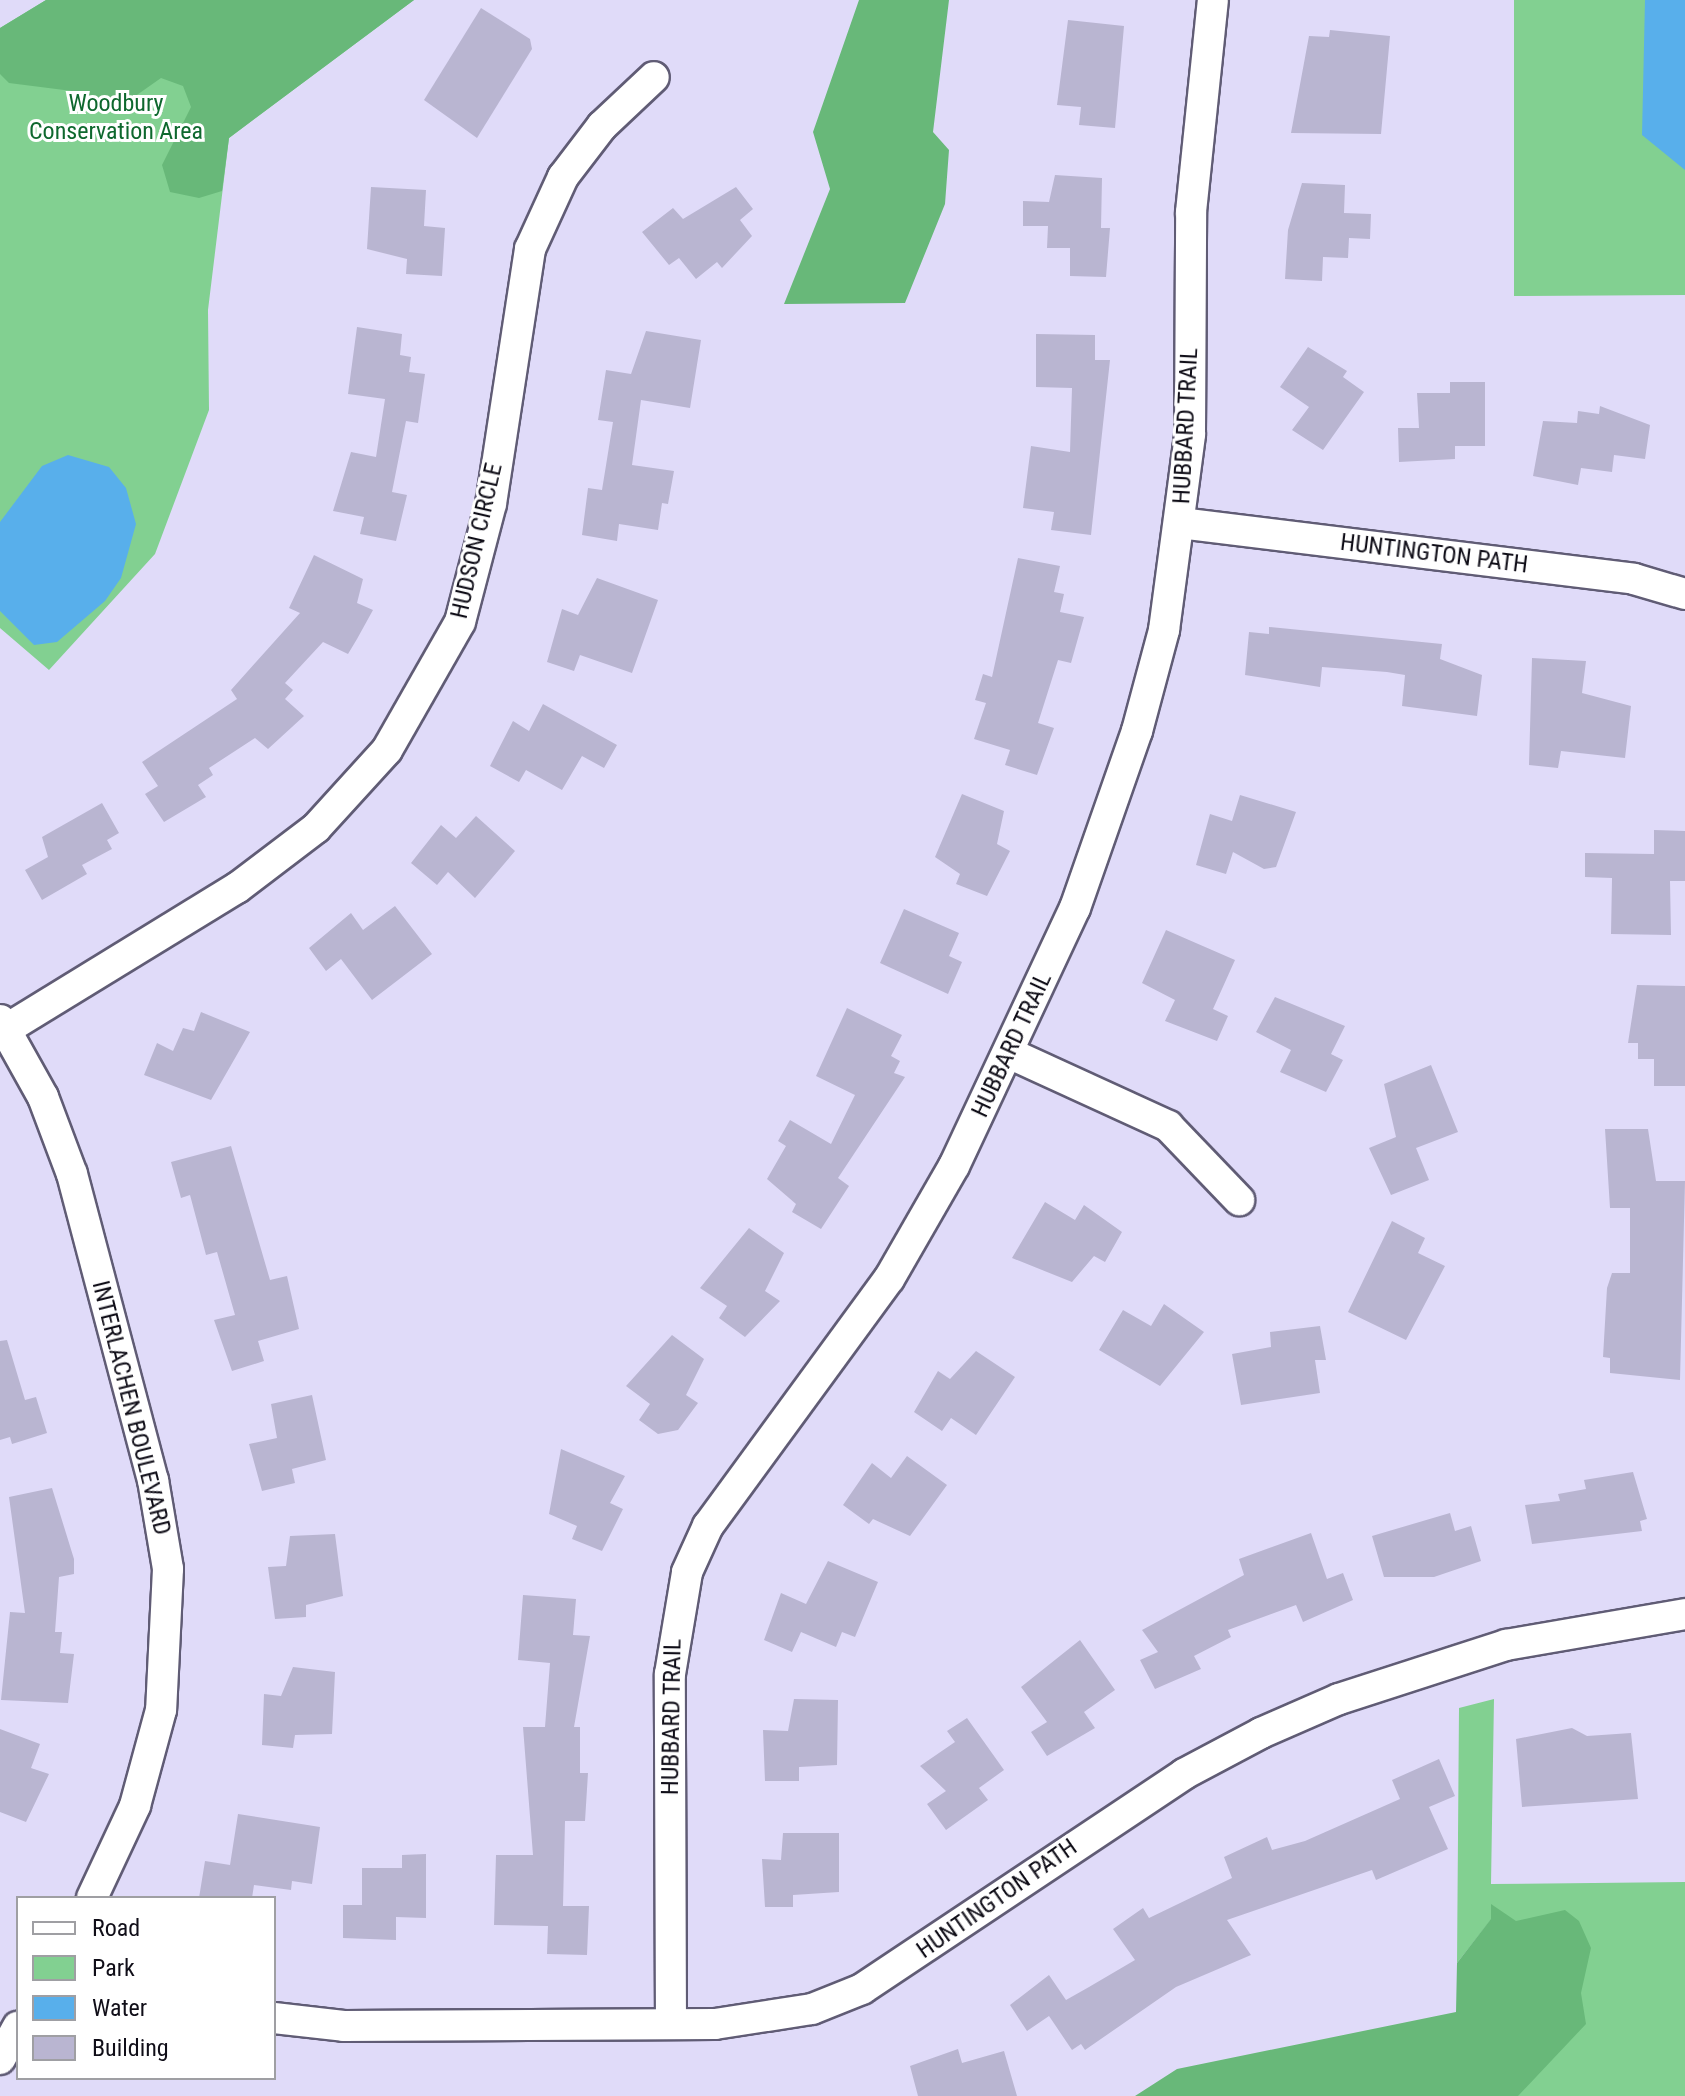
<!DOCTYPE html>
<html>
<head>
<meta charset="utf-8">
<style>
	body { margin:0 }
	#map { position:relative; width:1685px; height:2096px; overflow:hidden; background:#e0dbf9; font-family:"Roboto Condensed",sans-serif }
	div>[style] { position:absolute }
	.green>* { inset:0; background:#82d091 }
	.forest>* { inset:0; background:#68b879 }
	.water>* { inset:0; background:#58afeb }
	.building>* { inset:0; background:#b9b5d1 }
	.roads { filter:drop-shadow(2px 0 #605c75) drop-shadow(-2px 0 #605c75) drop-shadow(0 2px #605c75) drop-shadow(0 -2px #605c75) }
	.minor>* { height:30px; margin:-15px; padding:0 15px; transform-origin:15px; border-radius:15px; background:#fff }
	span { translate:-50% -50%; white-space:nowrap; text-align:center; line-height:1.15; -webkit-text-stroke:6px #fff; paint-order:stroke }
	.park-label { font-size:24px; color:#0e682e }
	.street-label { font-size:24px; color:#100e18 }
	.legend { position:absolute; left:16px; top:1896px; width:260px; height:184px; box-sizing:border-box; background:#fff; border:2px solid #9f9fa3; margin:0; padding:10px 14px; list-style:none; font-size:24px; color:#100e18 }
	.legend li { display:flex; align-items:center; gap:16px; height:40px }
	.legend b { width:40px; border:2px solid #9f9fa3 }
</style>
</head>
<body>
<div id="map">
	<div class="green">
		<i style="clip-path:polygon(46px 0,414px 0,229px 138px,208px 310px,209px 410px,155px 554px,49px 670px,0 628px,0 28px)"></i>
		<i style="clip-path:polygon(1514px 0,1685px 0,1685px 295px,1514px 296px)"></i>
		<i style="clip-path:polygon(1494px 1699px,1491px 1884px,1685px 1882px,1685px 2096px,1488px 2096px,1490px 1921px,1457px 1963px,1459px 1708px)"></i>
	</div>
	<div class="forest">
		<i style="clip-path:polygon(46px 0,414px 0,229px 138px,222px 191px,199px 198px,170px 192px,162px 165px,191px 107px,183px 86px,161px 78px,134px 97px,95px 109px,72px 91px,9px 83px,0 74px,0 28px)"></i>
		<i style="clip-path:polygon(859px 0,949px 0,933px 132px,949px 150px,945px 204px,905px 303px,784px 304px,830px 189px,813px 132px)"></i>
		<i style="clip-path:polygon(1491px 1904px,1516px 1921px,1565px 1910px,1579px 1921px,1591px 1948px,1581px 1993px,1586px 2024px,1518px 2096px,1135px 2096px,1177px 2069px,1456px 2012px,1457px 1963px,1491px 1919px)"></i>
	</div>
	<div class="water">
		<i style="clip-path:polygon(1645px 0,1685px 0,1685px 170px,1642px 135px)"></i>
		<i style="clip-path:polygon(68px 455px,109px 467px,126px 488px,136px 524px,121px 578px,105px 601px,57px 642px,34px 645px,0 611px,0 522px,42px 466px)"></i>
	</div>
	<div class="building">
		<i style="clip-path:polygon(481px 8px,530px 39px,532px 49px,477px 138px,424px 100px)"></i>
		<i style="clip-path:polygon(1068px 20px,1124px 26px,1115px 128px,1079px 125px,1081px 107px,1057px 105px)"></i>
		<i style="clip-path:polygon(1330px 30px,1390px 36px,1381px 134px,1291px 133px,1309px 36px,1329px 37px)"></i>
		<i style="clip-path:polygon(1055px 175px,1102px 178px,1101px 228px,1110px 228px,1106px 277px,1070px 276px,1070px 248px,1047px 248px,1048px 226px,1023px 226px,1023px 201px,1049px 202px)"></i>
		<i style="clip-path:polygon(1302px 183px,1345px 185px,1344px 213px,1371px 214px,1370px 239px,1349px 238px,1348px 258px,1323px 257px,1322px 281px,1285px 279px,1288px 230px)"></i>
		<i style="clip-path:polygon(371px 187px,426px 190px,424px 226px,445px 228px,442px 276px,406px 274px,407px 259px,367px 249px)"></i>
		<i style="clip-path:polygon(736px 187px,753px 209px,740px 220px,752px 236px,722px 268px,717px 262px,696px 279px,679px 258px,669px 265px,642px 232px,673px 208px,683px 219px)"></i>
		<i style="clip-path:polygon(357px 327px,402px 334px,400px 355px,411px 357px,409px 372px,425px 374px,418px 423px,406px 421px,392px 492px,407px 495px,396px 541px,360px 534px,364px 517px,333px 511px,351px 452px,376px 457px,385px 399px,348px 394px)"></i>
		<i style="clip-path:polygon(646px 331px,701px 340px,690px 408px,641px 400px,632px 465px,674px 471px,668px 504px,662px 503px,658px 530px,619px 524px,617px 541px,582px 535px,588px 488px,602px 490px,613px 422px,598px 420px,606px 370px,631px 374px)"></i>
		<i style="clip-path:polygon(1036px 334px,1095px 335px,1095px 360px,1110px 360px,1091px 535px,1051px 530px,1054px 512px,1023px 508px,1031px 446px,1070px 452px,1072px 388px,1036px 387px)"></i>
		<i style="clip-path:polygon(1308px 347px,1347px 371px,1343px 377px,1364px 392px,1323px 450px,1292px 430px,1309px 407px,1280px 387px)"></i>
		<i style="clip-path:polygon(1450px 382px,1485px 382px,1485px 446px,1455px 446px,1455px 459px,1399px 462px,1398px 428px,1419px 428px,1417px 393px,1450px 393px)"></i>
		<i style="clip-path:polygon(1600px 406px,1650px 425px,1645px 459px,1614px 455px,1612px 472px,1581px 468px,1578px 485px,1533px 476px,1543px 421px,1577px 423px,1578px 411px,1599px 414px)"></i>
		<i style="clip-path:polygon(314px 555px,363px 579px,357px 603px,373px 610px,357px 639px,348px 654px,323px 642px,285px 683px,293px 690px,285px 699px,304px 716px,268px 749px,255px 738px,209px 768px,213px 775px,198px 785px,206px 797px,164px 822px,145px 794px,158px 786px,142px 762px,237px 699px,231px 690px,300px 613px,289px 608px)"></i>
		<i style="clip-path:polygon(1018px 558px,1060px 566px,1054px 592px,1064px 594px,1060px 612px,1084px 617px,1071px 663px,1058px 660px,1038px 723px,1054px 728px,1037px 775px,1005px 765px,1010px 750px,974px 739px,986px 703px,975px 700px,983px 674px,992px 677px)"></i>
		<i style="clip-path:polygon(597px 578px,658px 600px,632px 673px,580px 655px,574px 671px,547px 662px,562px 609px,578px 615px)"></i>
		<i style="clip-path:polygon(1269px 627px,1442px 644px,1440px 659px,1482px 675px,1477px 716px,1402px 706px,1405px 675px,1387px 672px,1322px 667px,1320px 687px,1245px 675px,1249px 632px,1269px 634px)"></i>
		<i style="clip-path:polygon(1532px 658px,1586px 661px,1582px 693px,1631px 706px,1625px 758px,1561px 751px,1558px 768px,1529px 765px)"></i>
		<i style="clip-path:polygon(543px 704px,617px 745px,604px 768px,582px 756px,562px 790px,526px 770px,519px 782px,490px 766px,513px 721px,529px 731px)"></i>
		<i style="clip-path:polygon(962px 794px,1004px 811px,997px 844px,1010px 851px,987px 896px,956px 884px,960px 874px,935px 857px)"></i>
		<i style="clip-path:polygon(1240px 795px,1296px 812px,1276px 867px,1264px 869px,1233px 852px,1226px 874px,1196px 865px,1210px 814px,1232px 821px)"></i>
		<i style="clip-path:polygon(102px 803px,119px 833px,107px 840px,112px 849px,82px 865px,87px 874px,42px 900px,25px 870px,48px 857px,42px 837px)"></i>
		<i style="clip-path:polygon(476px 816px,515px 851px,475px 898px,448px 872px,437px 885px,411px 863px,441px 825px,456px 838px)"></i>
		<i style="clip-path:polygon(1654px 830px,1685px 831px,1685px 881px,1670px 881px,1671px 935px,1611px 934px,1612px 878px,1585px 877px,1585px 853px,1654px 854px)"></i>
		<i style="clip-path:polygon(395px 906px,432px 954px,372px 1000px,341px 959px,326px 971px,309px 948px,351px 913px,363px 930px)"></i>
		<i style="clip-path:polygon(904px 909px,959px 933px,949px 956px,962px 962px,948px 994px,880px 963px)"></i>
		<i style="clip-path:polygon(1166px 930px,1235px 960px,1213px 1009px,1228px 1016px,1217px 1041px,1165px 1021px,1175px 1000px,1142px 983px)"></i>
		<i style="clip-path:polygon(1637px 985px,1685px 986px,1685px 1086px,1654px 1086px,1654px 1059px,1638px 1059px,1638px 1043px,1628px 1043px)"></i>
		<i style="clip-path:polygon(1275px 997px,1345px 1026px,1331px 1054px,1343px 1060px,1326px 1092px,1280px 1072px,1291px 1050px,1256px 1032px)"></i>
		<i style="clip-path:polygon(847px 1008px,902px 1035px,891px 1056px,900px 1061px,894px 1073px,905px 1077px,838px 1178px,849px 1186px,821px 1229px,792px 1212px,796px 1204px,767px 1179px,786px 1146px,778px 1141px,790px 1120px,831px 1144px,855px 1095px,816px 1076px)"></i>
		<i style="clip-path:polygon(201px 1012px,250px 1032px,211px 1100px,144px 1075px,157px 1043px,173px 1051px,183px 1028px,194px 1031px)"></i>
		<i style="clip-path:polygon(1431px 1065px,1458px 1132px,1416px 1148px,1429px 1180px,1391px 1195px,1369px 1148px,1396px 1137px,1384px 1084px)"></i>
		<i style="clip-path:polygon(1605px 1129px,1648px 1129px,1656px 1181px,1685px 1181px,1680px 1380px,1610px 1373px,1610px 1358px,1603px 1357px,1607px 1288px,1612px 1273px,1630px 1273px,1630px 1208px,1610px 1208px)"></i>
		<i style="clip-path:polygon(231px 1146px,270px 1280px,287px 1276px,299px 1329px,258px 1341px,264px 1361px,232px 1371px,214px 1320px,235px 1315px,217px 1252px,206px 1255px,190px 1195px,181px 1198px,171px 1162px)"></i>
		<i style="clip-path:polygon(1045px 1202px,1075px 1220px,1084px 1205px,1122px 1232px,1105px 1262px,1094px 1256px,1072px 1282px,1012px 1258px)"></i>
		<i style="clip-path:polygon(1392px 1221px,1425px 1238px,1418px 1253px,1445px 1266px,1406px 1340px,1348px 1312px)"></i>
		<i style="clip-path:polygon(749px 1228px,784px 1253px,765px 1291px,780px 1301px,745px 1337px,719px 1318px,727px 1306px,700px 1288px)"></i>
		<i style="clip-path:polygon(1164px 1304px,1204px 1332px,1160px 1386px,1099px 1350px,1123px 1310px,1151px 1326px)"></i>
		<i style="clip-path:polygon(1320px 1326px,1326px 1360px,1315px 1360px,1320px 1393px,1241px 1405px,1232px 1354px,1271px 1347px,1270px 1332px)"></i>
		<i style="clip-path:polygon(672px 1335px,704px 1359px,686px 1395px,698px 1403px,678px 1430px,658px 1434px,639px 1420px,650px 1404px,626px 1386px)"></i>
		<i style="clip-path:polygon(7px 1340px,25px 1400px,36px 1397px,47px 1433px,12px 1444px,10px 1437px,0 1440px,0 1341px)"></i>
		<i style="clip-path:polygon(976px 1351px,1015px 1377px,976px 1435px,951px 1418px,942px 1431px,914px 1412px,938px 1371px,950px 1379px)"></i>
		<i style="clip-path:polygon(312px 1395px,326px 1460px,292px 1469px,295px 1483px,262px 1491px,249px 1444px,277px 1438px,271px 1404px)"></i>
		<i style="clip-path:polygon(561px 1449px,625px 1476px,610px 1503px,623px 1509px,602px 1551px,572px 1539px,577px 1526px,549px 1514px)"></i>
		<i style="clip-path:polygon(907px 1456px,947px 1485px,910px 1536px,873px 1519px,869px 1524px,843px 1505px,872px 1463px,891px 1478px)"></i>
		<i style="clip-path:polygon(1633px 1472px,1647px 1519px,1640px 1521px,1642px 1531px,1532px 1544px,1525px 1505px,1560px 1501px,1558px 1494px,1586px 1489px,1584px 1480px)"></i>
		<i style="clip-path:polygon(52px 1488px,74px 1559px,74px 1574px,59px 1577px,55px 1632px,62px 1632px,60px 1653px,74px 1654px,68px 1703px,1px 1700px,10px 1612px,25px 1613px,9px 1497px)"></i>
		<i style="clip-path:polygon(1450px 1513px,1455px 1531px,1471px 1526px,1481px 1561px,1434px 1577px,1384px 1577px,1372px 1536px)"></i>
		<i style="clip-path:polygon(1311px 1533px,1327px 1579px,1343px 1573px,1353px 1600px,1303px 1622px,1296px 1605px,1228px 1630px,1231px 1637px,1194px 1656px,1201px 1669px,1155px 1689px,1140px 1660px,1158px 1652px,1142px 1630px,1244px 1575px,1239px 1559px)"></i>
		<i style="clip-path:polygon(335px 1534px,343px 1596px,306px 1605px,306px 1617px,275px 1619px,268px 1567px,286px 1566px,290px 1536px)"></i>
		<i style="clip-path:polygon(828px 1561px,878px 1582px,855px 1637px,842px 1632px,836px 1647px,801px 1632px,792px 1652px,764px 1640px,781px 1593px,806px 1604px)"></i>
		<i style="clip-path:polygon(523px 1595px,576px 1599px,573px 1635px,590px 1636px,574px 1727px,580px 1727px,580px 1773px,588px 1773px,585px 1821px,565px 1821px,563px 1906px,589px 1906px,587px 1955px,547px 1954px,548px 1926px,494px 1925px,496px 1855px,533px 1855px,523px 1727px,545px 1727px,550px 1663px,518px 1660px)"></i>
		<i style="clip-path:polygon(1080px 1640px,1115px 1690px,1084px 1712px,1095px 1728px,1047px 1756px,1031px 1732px,1047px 1722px,1021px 1687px)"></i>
		<i style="clip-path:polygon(293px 1667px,335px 1672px,332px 1734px,295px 1735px,293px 1748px,262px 1745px,264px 1694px,281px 1696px)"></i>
		<i style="clip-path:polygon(794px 1699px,838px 1700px,837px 1765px,799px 1767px,799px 1781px,765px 1781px,763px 1730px,788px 1731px)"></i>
		<i style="clip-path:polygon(967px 1718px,1004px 1770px,979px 1788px,988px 1800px,946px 1830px,927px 1804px,946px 1791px,920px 1766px,955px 1742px,947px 1731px)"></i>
		<i style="clip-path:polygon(1572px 1728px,1587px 1736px,1631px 1733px,1638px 1799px,1522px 1807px,1516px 1739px)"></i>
		<i style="clip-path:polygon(0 1729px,40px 1744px,31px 1768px,49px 1774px,26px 1822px,0 1812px)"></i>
		<i style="clip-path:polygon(1439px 1759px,1455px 1796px,1429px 1807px,1448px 1849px,1376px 1880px,1372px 1870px,1227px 1920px,1251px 1955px,1176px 1987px,1085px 2050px,1081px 2044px,1072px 2050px,1049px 2016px,1027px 2031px,1010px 2005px,1049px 1975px,1066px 2000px,1089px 1987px,1135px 1960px,1113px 1929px,1143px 1908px,1149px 1918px,1232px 1878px,1224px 1857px,1267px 1837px,1272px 1850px,1305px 1841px,1400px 1799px,1392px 1780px)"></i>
		<i style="clip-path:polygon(238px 1814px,320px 1827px,312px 1884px,292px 1881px,291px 1890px,254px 1885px,252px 1898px,199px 1898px,205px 1861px,230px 1865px)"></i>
		<i style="clip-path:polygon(783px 1833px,839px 1833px,839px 1892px,793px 1895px,793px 1907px,765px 1907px,762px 1859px,781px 1860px)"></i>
		<i style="clip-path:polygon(426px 1854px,426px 1918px,396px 1917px,396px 1940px,343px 1938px,343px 1905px,362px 1905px,362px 1868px,402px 1868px,402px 1855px)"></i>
		<i style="clip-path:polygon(958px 2049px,962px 2063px,1004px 2051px,1017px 2096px,918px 2096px,910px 2066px)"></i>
	</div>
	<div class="roads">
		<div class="minor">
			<i style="left:1180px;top:523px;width:457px;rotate:7deg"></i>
			<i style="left:1634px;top:579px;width:53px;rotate:16.4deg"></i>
			<i style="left:0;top:1020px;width:88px;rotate:60.8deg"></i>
			<i style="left:43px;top:1097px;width:82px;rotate:69.4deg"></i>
			<i style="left:72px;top:1174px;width:317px;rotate:75.2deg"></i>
			<i style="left:153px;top:1480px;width:90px;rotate:80.4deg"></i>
			<i style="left:168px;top:1569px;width:141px;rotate:92.8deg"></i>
			<i style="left:161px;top:1710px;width:99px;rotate:105.2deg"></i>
			<i style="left:135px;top:1806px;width:102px;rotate:115.1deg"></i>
			<i style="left:0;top:1033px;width:278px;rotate:-31.5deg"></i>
			<i style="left:237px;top:888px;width:99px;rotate:-37.2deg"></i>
			<i style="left:316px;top:828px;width:105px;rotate:-47.7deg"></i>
			<i style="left:387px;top:750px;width:147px;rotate:-60.3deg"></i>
			<i style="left:460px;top:622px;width:122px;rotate:-75.3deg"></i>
			<i style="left:491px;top:504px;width:258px;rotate:-81.3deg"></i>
			<i style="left:530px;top:249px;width:79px;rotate:-65.4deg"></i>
			<i style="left:563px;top:177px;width:64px;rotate:-52.6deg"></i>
			<i style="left:602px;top:126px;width:71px;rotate:-43.3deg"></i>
			<i style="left:1011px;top:1054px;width:173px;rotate:24.6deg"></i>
			<i style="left:1168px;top:1126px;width:103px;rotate:46.2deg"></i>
			<i style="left:274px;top:2018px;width:70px;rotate:6.5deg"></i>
			<i style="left:344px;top:2026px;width:371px;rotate:-0.3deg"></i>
			<i style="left:715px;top:2024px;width:98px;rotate:-8.8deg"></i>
			<i style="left:812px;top:2009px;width:54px;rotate:-21.8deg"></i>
			<i style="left:862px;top:1989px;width:387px;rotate:-33.7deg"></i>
			<i style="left:1184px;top:1774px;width:87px;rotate:-28deg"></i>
			<i style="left:1261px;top:1733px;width:85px;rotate:-23.6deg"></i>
			<i style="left:1339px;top:1699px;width:176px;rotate:-17.9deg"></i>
			<i style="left:1506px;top:1645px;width:182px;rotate:-9.8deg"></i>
			<i style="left:671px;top:2024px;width:350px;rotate:-90.2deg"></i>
			<i style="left:670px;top:1674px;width:103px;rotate:-80.5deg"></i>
			<i style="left:687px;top:1572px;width:51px;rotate:-65.5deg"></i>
			<i style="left:708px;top:1526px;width:306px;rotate:-53.8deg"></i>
			<i style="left:889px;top:1279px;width:130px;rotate:-60.1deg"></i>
			<i style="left:954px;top:1166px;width:285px;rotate:-64.9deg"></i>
			<i style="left:1075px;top:908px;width:188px;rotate:-70.7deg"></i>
			<i style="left:1137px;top:731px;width:105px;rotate:-75deg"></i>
			<i style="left:1164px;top:630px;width:198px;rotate:-82.4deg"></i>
			<i style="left:1190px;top:434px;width:222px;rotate:-89.7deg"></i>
			<i style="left:1191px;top:212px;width:213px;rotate:-84.1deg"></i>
			<i style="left:0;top:2059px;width:37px;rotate:-61deg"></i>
		</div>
	</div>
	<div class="park-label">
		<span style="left:116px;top:118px">Woodbury<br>Conservation Area</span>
	</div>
	<div class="street-label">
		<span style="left:1186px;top:426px;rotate:-87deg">HUBBARD TRAIL</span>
		<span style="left:477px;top:541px;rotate:-77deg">HUDSON CIRCLE</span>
		<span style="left:1434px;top:554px;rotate:7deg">HUNTINGTON PATH</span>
		<span style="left:1012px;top:1045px;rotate:-65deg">HUBBARD TRAIL</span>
		<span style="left:131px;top:1408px;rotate:76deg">INTERLACHEN BOULEVARD</span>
		<span style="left:672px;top:1717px;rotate:-89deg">HUBBARD TRAIL</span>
		<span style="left:997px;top:1899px;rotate:-35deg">HUNTINGTON PATH</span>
	</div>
	<ul class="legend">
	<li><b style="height:10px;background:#fff"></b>Road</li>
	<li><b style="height:22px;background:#82d091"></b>Park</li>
	<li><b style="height:22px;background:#58afeb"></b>Water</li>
	<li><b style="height:22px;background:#b9b5d1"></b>Building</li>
	</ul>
</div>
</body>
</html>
